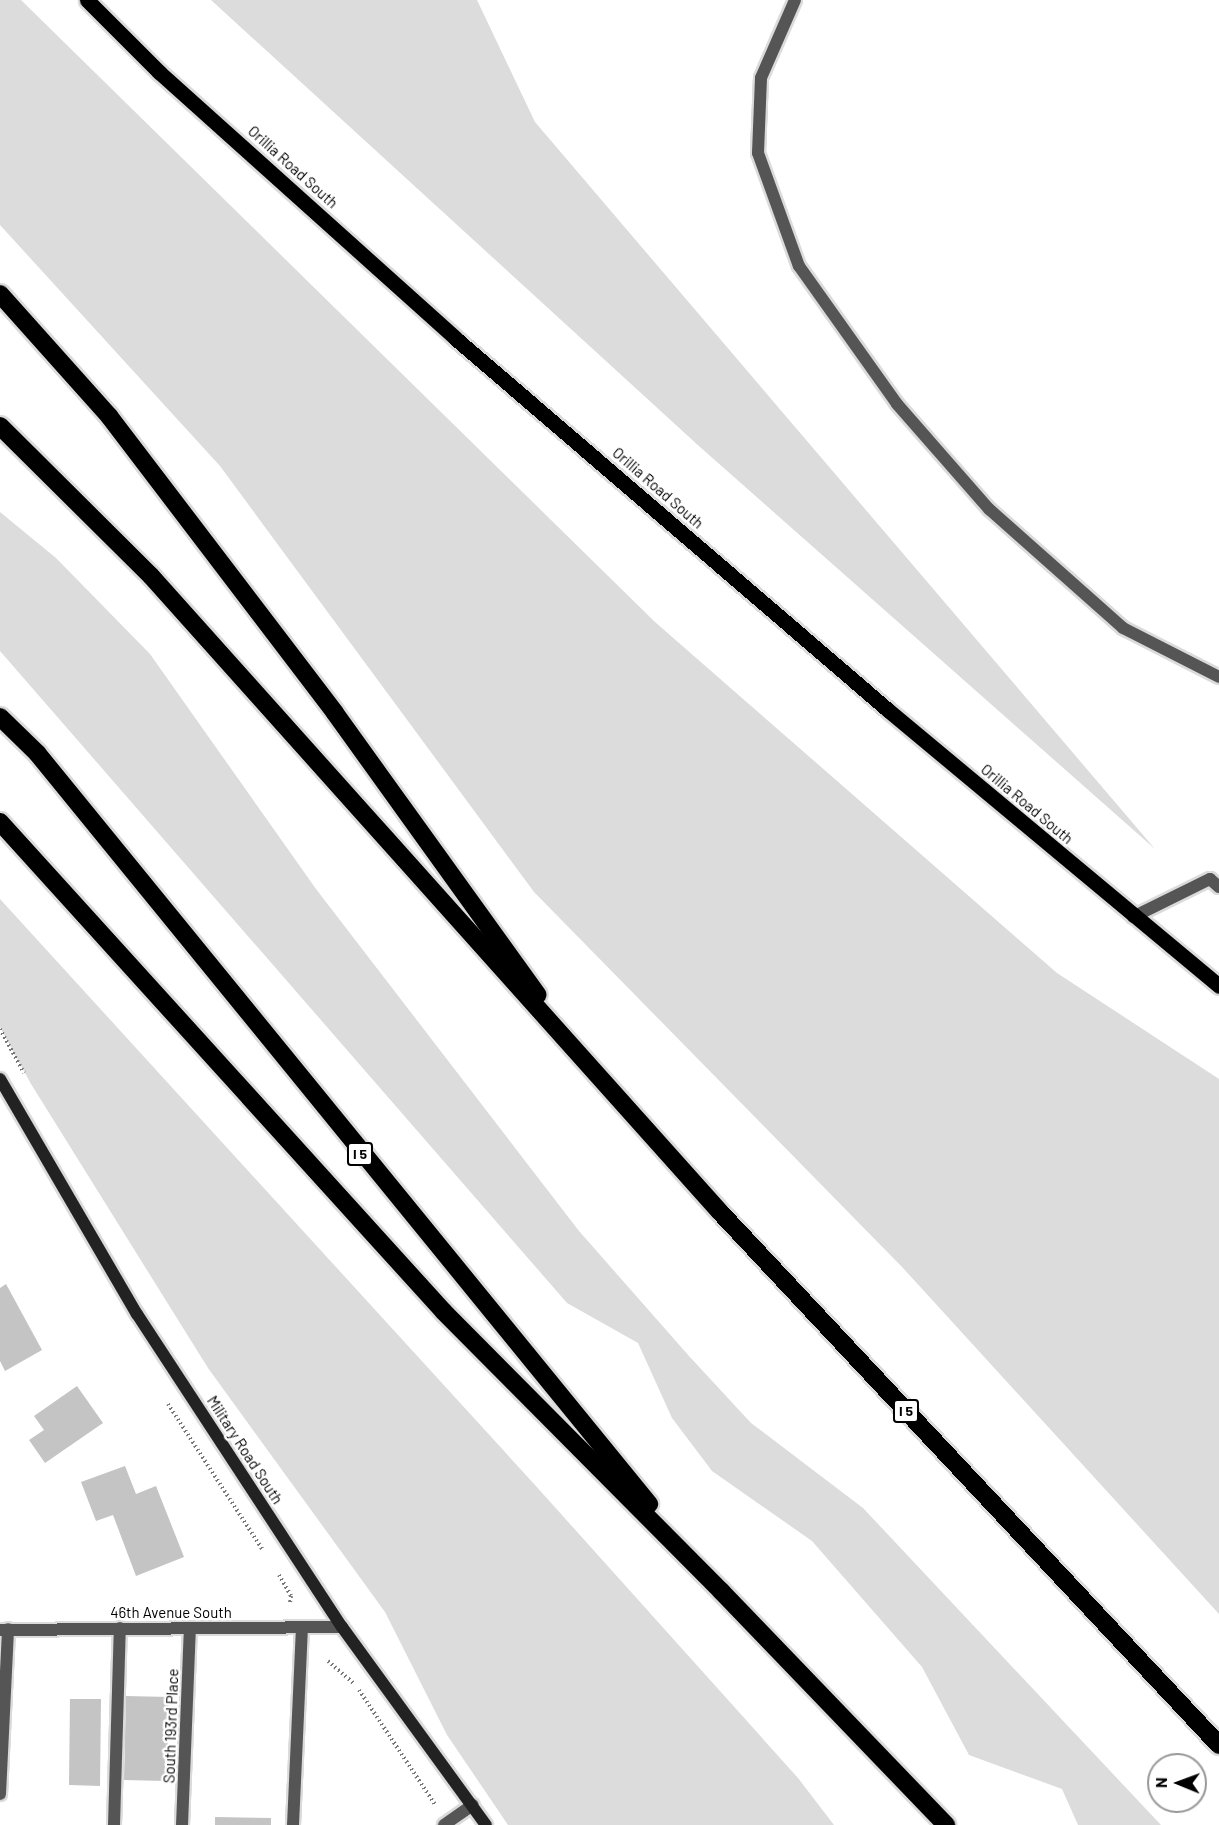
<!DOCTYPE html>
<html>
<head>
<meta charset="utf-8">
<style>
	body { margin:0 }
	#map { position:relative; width:1219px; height:1825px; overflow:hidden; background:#fff; font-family:Barlow,sans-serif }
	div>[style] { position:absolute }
	.green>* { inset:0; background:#dcdcdc }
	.building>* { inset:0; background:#c4c4c4 }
	.path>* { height:4px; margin-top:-2px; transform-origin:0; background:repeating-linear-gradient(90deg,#777 0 1.5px,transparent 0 4.5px) }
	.roads { filter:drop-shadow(2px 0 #dbdbdb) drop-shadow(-2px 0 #dbdbdb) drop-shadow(0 2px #dbdbdb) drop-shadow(0 -2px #dbdbdb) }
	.service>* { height:12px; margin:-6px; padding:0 6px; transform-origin:6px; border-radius:6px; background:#555 }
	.minor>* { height:12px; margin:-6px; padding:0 6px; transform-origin:6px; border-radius:6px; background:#555 }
	.secondary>* { height:12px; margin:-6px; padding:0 6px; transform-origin:6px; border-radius:6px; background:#222 }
	.primary>* { height:15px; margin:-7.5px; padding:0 7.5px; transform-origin:7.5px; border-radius:7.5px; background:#000 }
	.motorway>* { height:18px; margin:-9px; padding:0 9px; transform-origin:9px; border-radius:9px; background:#000 }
	span { translate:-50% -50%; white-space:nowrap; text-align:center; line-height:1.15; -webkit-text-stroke:5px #fff; paint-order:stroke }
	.shield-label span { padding:2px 4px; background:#fff; border:2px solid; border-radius:4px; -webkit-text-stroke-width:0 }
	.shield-label { font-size:14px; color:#000; font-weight:700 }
	.street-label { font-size:15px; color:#000 }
	.north { position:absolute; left:1147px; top:1753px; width:60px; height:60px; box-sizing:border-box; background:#fff; border:2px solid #999; border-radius:50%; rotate:271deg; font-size:16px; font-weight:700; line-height:24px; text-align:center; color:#000 }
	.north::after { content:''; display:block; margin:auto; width:21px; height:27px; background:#000; clip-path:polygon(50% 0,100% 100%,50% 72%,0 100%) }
</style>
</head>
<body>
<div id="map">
	<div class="green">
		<i style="clip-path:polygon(0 0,21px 0,655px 622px,1057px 973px,1219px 1079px,1219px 1614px,903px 1268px,534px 892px,220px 466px,0 225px)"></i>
		<i style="clip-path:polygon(211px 0,477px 0,535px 122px,1155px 849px,700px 447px)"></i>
		<i style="clip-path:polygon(0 512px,56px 558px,150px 654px,316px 889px,579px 1231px,689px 1356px,751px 1423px,863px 1508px,1161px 1825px,1078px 1825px,1062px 1789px,969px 1755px,922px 1667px,812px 1541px,712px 1471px,672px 1418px,638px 1343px,567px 1303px,0 651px)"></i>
		<i style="clip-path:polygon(0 899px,535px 1485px,798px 1778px,834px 1825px,508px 1825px,447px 1735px,385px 1612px,208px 1368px,31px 1084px,0 1027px)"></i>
	</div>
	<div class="building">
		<i style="clip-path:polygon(6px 1284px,42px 1350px,5px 1371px,0 1361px,0 1288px)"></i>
		<i style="clip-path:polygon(77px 1386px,103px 1423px,45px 1463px,29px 1440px,44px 1430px,34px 1416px)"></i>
		<i style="clip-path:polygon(125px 1466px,136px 1494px,156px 1486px,184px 1557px,136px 1576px,113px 1515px,96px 1521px,81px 1482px)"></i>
		<i style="clip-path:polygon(126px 1696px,169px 1697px,167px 1781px,124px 1780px)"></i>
		<i style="clip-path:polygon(70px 1699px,101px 1699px,100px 1786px,69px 1785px)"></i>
		<i style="clip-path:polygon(215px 1817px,271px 1818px,271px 1825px,215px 1825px)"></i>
	</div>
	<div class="path">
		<i style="left:0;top:1029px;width:50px;rotate:61.4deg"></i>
		<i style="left:168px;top:1404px;width:173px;rotate:57deg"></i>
		<i style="left:279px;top:1575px;width:24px;rotate:60deg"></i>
		<i style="left:291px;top:1596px;width:7px;rotate:98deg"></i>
		<i style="left:328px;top:1661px;width:35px;rotate:41deg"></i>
		<i style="left:359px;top:1690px;width:139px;rotate:56.4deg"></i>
	</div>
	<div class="roads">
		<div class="service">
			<i style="left:795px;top:0;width:85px;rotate:113.6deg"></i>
			<i style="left:761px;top:78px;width:75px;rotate:92.3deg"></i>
			<i style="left:758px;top:153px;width:120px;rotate:70.1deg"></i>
			<i style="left:799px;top:266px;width:169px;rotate:54.6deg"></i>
			<i style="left:897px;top:404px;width:140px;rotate:48.8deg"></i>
			<i style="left:989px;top:509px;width:179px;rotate:41.6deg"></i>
			<i style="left:1123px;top:628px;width:108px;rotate:27deg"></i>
			<i style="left:1133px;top:917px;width:86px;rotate:-26.3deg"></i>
			<i style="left:1210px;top:879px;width:12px;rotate:42deg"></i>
			<i style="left:114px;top:1825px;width:197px;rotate:-88.3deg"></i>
			<i style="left:293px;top:1825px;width:197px;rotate:-87.4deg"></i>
		</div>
		<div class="minor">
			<i style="left:0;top:1630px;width:342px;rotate:-0.5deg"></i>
			<i style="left:0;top:1794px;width:165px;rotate:-87.2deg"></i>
			<i style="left:182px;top:1825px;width:197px;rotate:-87.7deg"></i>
			<i style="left:444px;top:1825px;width:35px;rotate:-35deg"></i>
		</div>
		<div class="secondary">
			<i style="left:0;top:1079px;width:272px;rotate:59.8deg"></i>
			<i style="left:137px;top:1314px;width:374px;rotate:56.8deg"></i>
			<i style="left:342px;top:1627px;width:245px;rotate:54deg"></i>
		</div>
		<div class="primary">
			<i style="left:87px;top:0;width:102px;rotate:45deg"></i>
			<i style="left:159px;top:72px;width:398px;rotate:41.9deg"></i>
			<i style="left:455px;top:338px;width:571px;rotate:40.67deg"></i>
			<i style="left:888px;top:710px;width:431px;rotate:39.8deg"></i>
		</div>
		<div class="motorway">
			<i style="left:0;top:294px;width:164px;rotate:48.2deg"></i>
			<i style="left:109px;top:416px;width:373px;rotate:52.7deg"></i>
			<i style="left:335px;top:713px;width:347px;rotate:54.3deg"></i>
			<i style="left:0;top:426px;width:213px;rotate:44.8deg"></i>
			<i style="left:151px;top:576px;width:853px;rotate:48.18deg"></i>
			<i style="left:720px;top:1212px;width:730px;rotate:46.89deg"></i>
			<i style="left:0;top:717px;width:52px;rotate:44.2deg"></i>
			<i style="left:37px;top:753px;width:969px;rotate:50.82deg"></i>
			<i style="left:0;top:822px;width:661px;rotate:47.82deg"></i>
			<i style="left:444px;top:1312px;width:393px;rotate:45.2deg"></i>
			<i style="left:721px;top:1591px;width:325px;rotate:46.1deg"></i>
		</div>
	</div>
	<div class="shield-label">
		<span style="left:360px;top:1154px">I 5</span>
		<span style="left:906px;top:1411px">I 5</span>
	</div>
	<div class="street-label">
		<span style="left:293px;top:167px;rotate:42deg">Orillia Road South</span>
		<span style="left:658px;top:488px;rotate:41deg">Orillia Road South</span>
		<span style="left:1027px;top:804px;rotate:40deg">Orillia Road South</span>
		<span style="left:245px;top:1450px;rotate:57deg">Military Road South</span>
		<span style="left:171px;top:1613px">46th Avenue South</span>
		<span style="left:171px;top:1726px;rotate:-88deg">South 193rd Place</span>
	</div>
	<div class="north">N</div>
</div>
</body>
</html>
